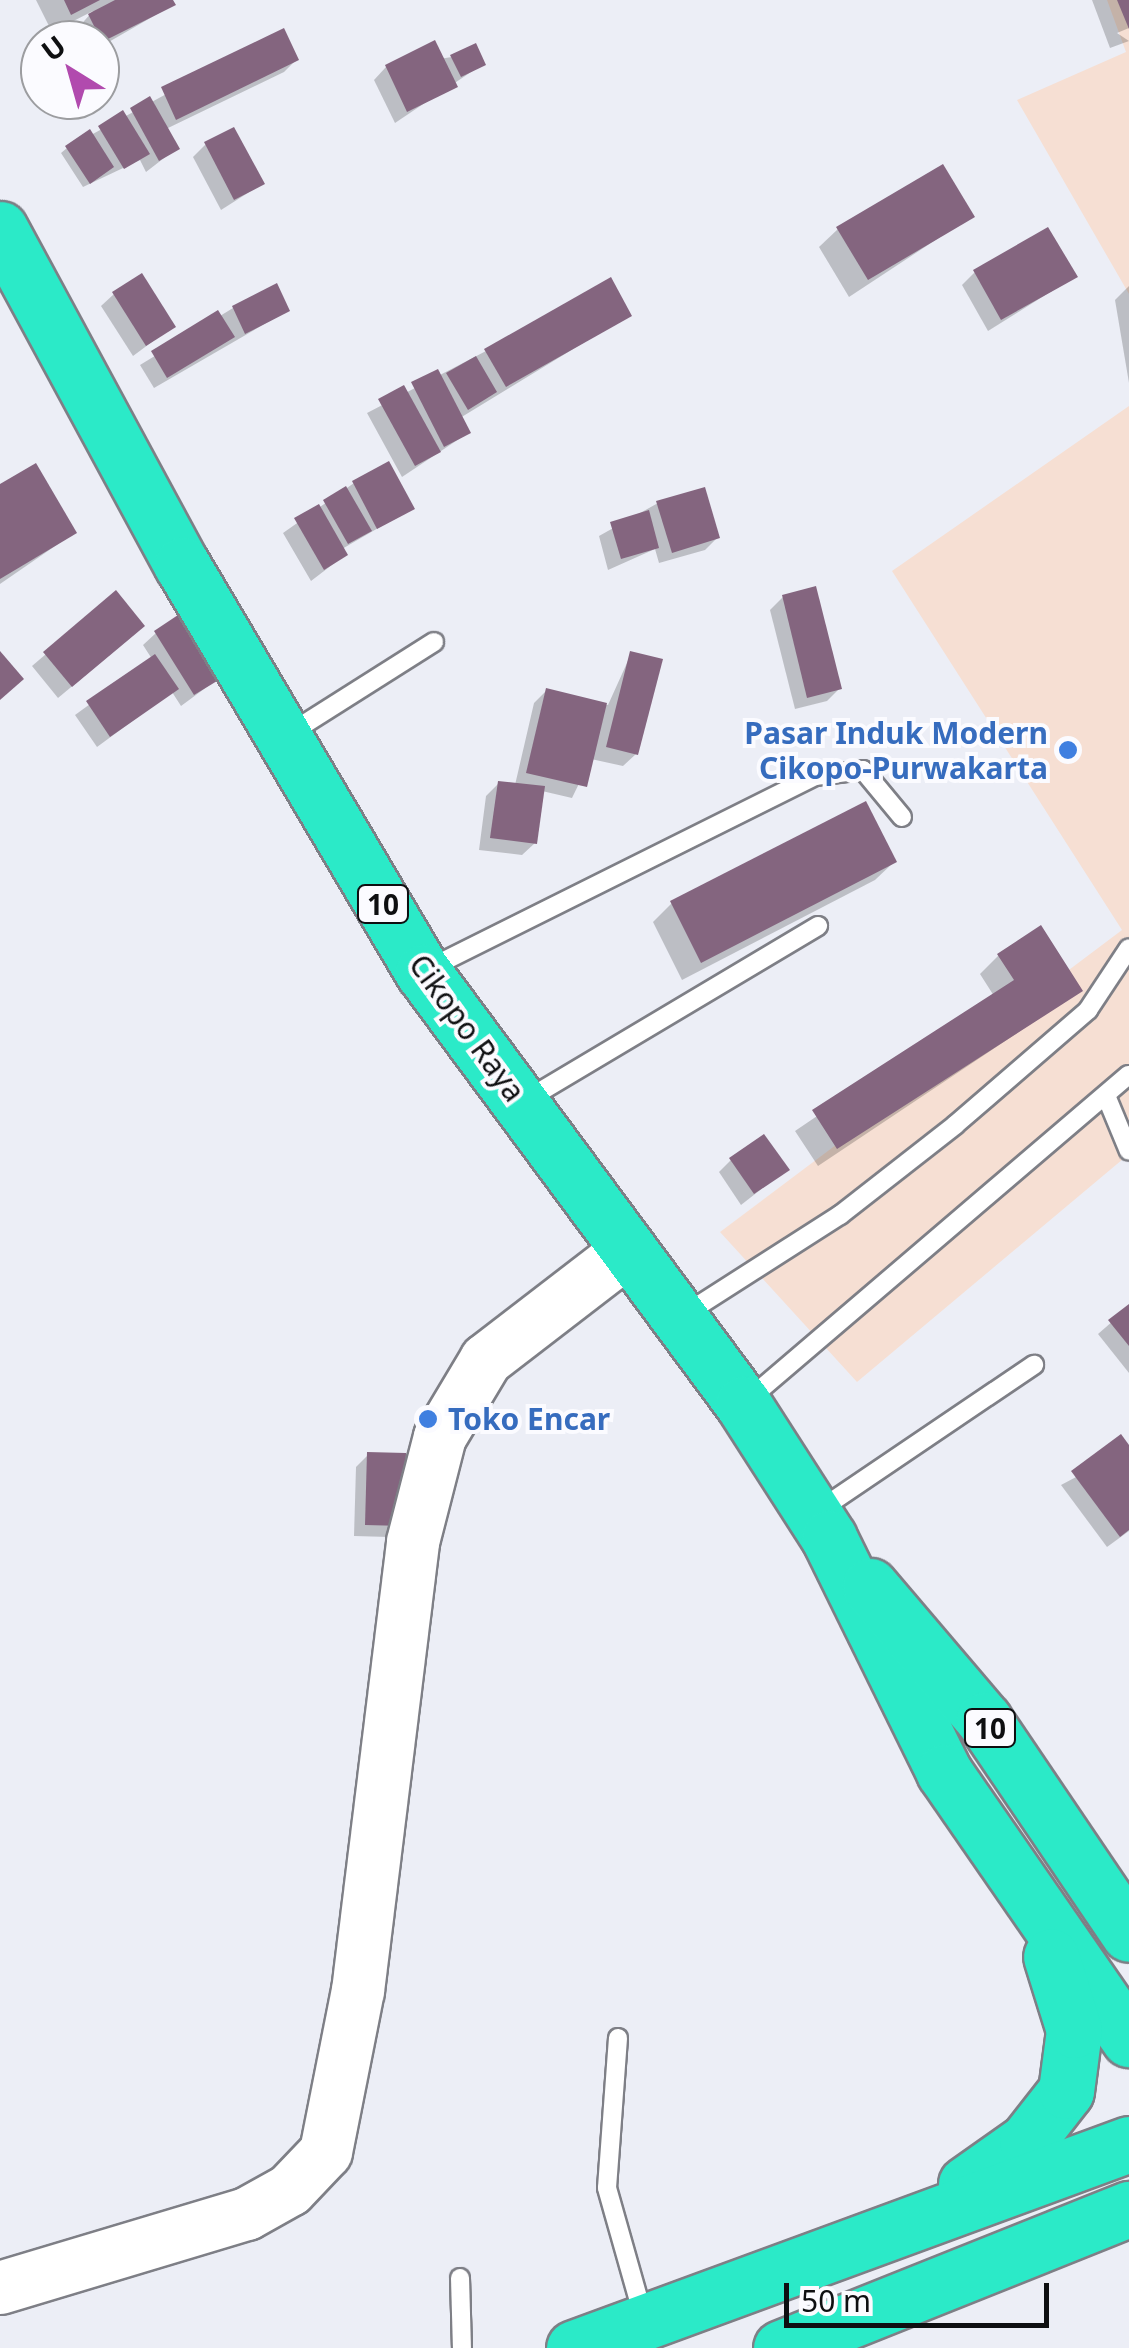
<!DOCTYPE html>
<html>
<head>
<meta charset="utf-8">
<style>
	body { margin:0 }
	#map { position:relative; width:1129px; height:2348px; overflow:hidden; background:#eceef6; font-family:"Noto Sans",sans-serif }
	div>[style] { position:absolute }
	.commercial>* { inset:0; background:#f6dfd3 }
	.shadow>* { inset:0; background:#0003 }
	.building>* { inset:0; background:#84657f }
	.roads { filter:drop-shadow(2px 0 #7e7f86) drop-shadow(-2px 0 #7e7f86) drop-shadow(0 2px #7e7f86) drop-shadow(0 -2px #7e7f86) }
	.lane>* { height:18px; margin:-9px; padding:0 9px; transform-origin:9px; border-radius:9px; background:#fff }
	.secondary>* { height:52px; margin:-26px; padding:0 26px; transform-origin:26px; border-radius:26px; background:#fff }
	.highway>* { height:55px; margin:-27.5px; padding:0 27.5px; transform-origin:27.5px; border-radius:27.5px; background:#2beac8 }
	.dots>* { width:28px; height:28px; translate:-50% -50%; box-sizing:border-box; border:5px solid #fbfbff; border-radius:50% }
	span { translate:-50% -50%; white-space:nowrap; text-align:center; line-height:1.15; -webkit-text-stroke:8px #fbfbff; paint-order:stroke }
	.shield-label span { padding:2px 8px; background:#fbfbff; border:2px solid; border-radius:8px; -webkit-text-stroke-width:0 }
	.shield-label { font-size:28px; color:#0e0f11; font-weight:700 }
	.shop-label { font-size:30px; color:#366cbe; font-weight:700 }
	.right { translate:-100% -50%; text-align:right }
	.left { translate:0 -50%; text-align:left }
	.street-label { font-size:30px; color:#0e0f11 }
	.north { position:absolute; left:20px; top:20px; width:100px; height:100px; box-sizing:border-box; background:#fbfbff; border:2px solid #9c9da0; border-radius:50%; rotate:323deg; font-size:28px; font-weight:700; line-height:40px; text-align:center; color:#0e0f11 }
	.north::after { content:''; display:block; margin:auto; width:35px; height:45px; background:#b14aae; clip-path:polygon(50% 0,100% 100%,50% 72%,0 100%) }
	.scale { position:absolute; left:784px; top:2283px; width:265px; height:45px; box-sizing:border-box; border:5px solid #0e0f11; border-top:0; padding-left:12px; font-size:30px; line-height:35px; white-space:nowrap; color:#0e0f11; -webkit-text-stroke:8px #fbfbff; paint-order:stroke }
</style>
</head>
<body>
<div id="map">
	<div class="commercial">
		<i style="clip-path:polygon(1107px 0,1129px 0,1129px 294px,1017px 100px,1126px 52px)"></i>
		<i style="clip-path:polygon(1129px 406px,1129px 1154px,857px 1382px,720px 1232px,1122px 930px,892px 571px)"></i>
	</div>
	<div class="shadow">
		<i style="clip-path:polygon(36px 0,170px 0,173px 5px,100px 47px,77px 29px,93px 11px,52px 32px)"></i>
		<i style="clip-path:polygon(1092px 0,1129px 0,1129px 28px,1117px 33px,1129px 41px,1110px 48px)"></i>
		<i style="clip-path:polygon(282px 31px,296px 60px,284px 72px,166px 129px,177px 148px,146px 172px,140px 160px,83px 187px,61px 153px,67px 148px)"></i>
		<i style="clip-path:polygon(452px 57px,483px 64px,395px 123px,374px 80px,386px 67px)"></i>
		<i style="clip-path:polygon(206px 144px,262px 184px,221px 210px,193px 157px)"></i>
		<i style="clip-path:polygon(972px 216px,849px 297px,819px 247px,838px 229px)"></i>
		<i style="clip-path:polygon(975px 272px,1074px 277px,988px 331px,962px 285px)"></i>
		<i style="clip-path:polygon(1129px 286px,1129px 383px,1115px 300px)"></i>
		<i style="clip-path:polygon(114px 294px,172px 327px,133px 356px,101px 306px)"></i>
		<i style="clip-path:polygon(233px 308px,287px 311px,154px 388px,140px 365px)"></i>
		<i style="clip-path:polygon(629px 315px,460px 418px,468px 433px,402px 477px,367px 413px,486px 351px)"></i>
		<i style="clip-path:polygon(354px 483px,411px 509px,342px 549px,345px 555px,311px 581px,283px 533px)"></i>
		<i style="clip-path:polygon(0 487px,74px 533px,0 584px)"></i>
		<i style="clip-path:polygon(658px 503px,717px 538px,705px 550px,659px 563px,655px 549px,608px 570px,599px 536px)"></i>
		<i style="clip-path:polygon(116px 594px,130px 638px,58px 698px,32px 666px)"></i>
		<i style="clip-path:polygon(783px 597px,839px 689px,827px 701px,795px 709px,770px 610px)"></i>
		<i style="clip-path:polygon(156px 633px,219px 678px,181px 706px,172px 692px,97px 747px,75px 715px,152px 659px,143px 645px)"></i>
		<i style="clip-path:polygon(631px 654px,636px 754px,623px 766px,591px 759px,572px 798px,542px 791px,535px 843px,522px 855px,479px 850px,486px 796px,499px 783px,515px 785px,534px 703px,547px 690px,608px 705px)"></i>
		<i style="clip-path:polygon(894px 862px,875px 880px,682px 980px,653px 922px,672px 903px)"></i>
		<i style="clip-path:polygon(999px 955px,1080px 991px,818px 1166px,795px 1131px,994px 996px,980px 974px)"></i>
		<i style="clip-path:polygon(731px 1160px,787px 1169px,741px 1205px,719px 1172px)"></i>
		<i style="clip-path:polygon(1129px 1307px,1129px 1373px,1098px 1334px)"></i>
		<i style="clip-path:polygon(1129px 1449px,1129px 1531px,1107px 1547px,1061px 1485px)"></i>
		<i style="clip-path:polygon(368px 1455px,402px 1525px,389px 1537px,354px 1536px,356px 1467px)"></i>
	</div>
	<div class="building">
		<i style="clip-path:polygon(64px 0,100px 0,71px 15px)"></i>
		<i style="clip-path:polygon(115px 0,173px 0,176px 5px,102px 42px,88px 14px)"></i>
		<i style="clip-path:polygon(1117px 0,1129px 0,1129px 29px)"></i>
		<i style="clip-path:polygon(284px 28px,299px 60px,176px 120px,161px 87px)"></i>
		<i style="clip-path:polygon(435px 40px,458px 87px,407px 112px,385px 65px)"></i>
		<i style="clip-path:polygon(476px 43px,486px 65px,461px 77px,450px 55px)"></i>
		<i style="clip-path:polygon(150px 96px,180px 149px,159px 161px,130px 108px)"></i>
		<i style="clip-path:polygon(123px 110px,150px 154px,124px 169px,98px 126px)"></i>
		<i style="clip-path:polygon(234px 127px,265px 184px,234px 200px,204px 142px)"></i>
		<i style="clip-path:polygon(90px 129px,114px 167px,90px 184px,65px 146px)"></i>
		<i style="clip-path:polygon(943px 164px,975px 217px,868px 280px,836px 227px)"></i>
		<i style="clip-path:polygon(1048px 227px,1078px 277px,1001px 320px,973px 270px)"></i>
		<i style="clip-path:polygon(142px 273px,176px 327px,146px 346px,112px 292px)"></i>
		<i style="clip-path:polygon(611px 277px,632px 316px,506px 387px,484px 349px)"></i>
		<i style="clip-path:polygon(277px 283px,290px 311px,245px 334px,232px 306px)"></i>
		<i style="clip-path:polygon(218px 310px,235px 337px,167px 378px,151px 351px)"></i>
		<i style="clip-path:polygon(476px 356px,497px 392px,468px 410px,446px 373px)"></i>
		<i style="clip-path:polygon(438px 369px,471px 433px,444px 447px,411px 382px)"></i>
		<i style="clip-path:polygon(404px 385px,441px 452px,415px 466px,378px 399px)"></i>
		<i style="clip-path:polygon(389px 461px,415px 509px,377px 529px,352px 481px)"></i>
		<i style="clip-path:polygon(36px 463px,77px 533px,0 579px,0 484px)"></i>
		<i style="clip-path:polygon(346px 486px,372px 531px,348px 544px,323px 500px)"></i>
		<i style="clip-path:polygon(705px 487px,720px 538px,672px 553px,656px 501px)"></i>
		<i style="clip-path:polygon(319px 504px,348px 555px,324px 570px,294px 518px)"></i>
		<i style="clip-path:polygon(649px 510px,659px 548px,621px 559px,610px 522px)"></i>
		<i style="clip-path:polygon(816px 586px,842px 689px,807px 698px,782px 595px)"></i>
		<i style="clip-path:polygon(116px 590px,145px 626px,72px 687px,43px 652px)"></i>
		<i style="clip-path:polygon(181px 613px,222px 678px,194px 695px,154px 631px)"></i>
		<i style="clip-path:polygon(0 651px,24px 679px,0 700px)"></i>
		<i style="clip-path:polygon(630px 651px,663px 659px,638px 755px,606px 747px)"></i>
		<i style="clip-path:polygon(155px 654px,179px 689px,110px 737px,86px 701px)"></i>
		<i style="clip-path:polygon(546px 688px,607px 703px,587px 787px,526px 773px)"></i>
		<i style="clip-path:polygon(498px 781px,545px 786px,537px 844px,490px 838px)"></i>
		<i style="clip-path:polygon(866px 801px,897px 862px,701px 963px,670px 901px)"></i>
		<i style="clip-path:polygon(1041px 925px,1083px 991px,837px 1149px,812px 1110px,1014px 980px,997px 954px)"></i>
		<i style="clip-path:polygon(764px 1134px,790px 1170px,754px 1194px,729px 1158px)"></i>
		<i style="clip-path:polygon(1129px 1304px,1129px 1346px,1108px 1320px)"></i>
		<i style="clip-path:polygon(1121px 1434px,1129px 1445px,1129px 1530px,1120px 1537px,1071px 1471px)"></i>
		<i style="clip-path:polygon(367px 1452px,406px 1453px,404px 1526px,365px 1525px)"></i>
	</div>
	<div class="roads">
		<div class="lane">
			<i style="left:287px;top:735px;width:174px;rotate:-32.3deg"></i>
			<i style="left:428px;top:969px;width:432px;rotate:-26.5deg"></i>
			<i style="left:815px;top:776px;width:48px;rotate:-7.1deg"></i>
			<i style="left:863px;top:770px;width:61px;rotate:50.3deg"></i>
			<i style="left:1107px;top:1098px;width:57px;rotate:67.5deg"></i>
			<i style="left:526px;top:1100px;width:340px;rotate:-30.8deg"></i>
			<i style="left:682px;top:1316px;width:188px;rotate:-32.6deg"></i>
			<i style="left:840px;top:1215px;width:146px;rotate:-38deg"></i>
			<i style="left:955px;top:1125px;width:176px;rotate:-40.8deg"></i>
			<i style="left:1088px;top:1010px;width:74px;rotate:-56.5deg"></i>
			<i style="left:749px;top:1399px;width:499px;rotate:-40.5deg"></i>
			<i style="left:818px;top:1511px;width:261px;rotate:-34.1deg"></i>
			<i style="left:618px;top:2038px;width:150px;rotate:94.2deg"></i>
			<i style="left:607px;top:2188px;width:136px;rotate:74.2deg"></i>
			<i style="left:460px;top:2278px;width:70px;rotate:88.4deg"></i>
		</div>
		<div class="secondary">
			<i style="left:0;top:2288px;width:258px;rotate:-16.7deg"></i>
			<i style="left:247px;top:2214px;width:49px;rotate:-29.2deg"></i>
			<i style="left:290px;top:2190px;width:52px;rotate:-46.5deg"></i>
			<i style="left:326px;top:2152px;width:164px;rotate:-78.8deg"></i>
			<i style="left:358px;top:1991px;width:452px;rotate:-83deg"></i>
			<i style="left:413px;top:1542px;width:108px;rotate:-75.6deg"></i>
			<i style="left:440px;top:1437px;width:90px;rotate:-59.1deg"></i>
			<i style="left:486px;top:1360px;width:180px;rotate:-37.6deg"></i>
		</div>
		<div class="highway">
			<i style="left:0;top:229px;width:382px;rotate:61.6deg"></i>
			<i style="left:182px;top:565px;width:473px;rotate:59.4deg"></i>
			<i style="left:423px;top:972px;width:538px;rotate:53.47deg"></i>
			<i style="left:743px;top:1404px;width:159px;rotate:57.3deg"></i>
			<i style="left:829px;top:1538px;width:261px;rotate:63.8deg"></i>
			<i style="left:944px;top:1772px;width:325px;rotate:55.3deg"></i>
			<i style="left:870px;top:1586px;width:176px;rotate:49.6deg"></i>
			<i style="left:984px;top:1720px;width:258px;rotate:55.9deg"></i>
			<i style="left:966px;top:2184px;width:75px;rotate:-35.2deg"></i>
			<i style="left:1027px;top:2141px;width:63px;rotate:-52deg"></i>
			<i style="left:1066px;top:2091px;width:62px;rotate:-82.5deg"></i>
			<i style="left:1074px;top:2030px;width:77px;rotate:-107.3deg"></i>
			<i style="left:574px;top:2348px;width:591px;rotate:-20.18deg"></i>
			<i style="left:781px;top:2348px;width:375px;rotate:-21.8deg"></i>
		</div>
	</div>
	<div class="dots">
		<i style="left:1068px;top:750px;background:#3f7fe0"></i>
		<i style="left:428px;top:1419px;background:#3f7fe0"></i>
	</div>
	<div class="shield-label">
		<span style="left:383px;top:904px">10</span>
		<span style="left:990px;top:1728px">10</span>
	</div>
	<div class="shop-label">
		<span class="right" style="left:1048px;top:750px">Pasar Induk Modern<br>Cikopo-Purwakarta</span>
		<span class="left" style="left:448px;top:1419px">Toko Encar</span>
	</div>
	<div class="street-label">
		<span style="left:467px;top:1028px;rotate:54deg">Cikopo Raya</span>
	</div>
	<div class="north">U</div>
	<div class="scale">50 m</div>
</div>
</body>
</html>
